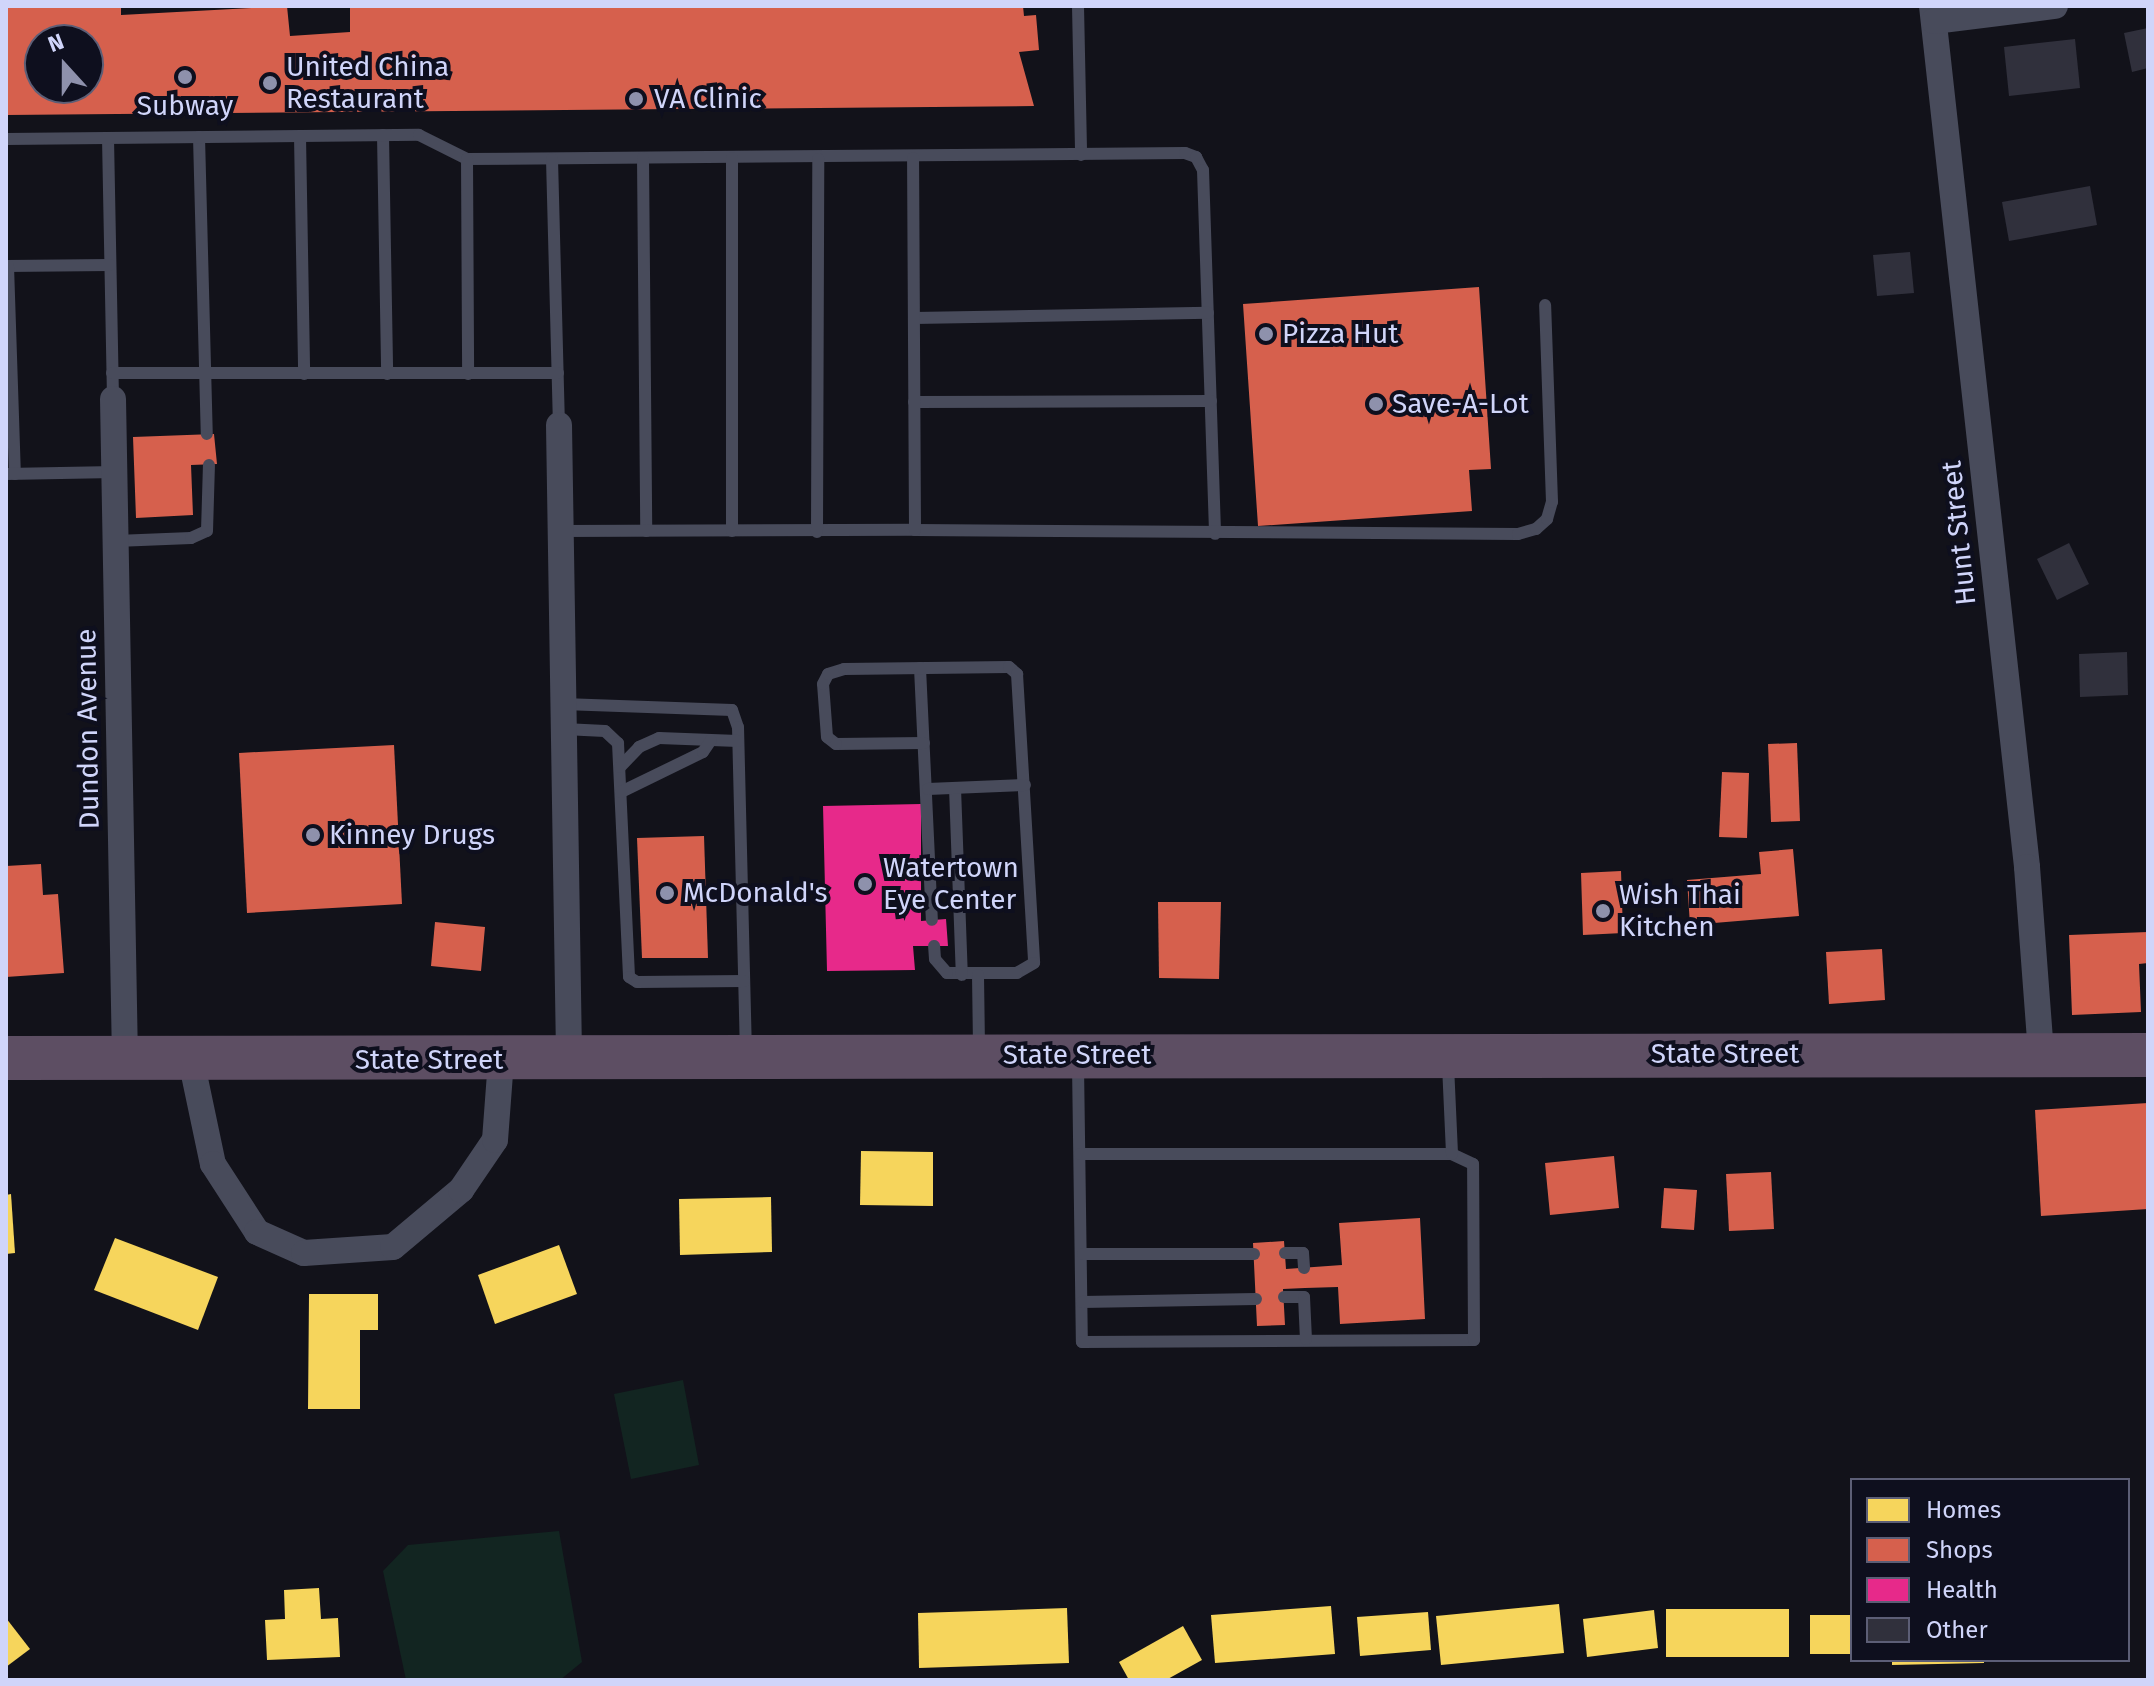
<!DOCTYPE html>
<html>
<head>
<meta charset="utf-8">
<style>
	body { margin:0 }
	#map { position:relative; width:2154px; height:1686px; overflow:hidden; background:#12121a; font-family:"Fira Sans",sans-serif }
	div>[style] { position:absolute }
	.green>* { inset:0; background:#122521 }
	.homes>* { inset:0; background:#f6d55c }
	.shops>* { inset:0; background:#d6604d }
	.health>* { inset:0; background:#e7298a }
	.building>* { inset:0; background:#30303c }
	.lane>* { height:12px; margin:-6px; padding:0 6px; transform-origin:6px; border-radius:6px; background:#484b5b }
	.street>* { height:26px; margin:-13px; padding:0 13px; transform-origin:13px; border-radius:13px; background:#484b5b }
	.highway>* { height:44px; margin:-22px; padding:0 22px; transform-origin:22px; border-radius:22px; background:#5d4e63 }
	.dots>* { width:22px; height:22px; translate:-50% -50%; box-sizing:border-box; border:4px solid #0e0f1e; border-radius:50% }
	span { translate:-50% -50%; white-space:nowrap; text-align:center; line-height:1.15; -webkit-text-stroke:8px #0e0f1e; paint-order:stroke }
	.poi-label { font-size:28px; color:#d0d5fa }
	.left { translate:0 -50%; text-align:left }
	.street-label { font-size:28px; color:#d0d5fa }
	.frame { position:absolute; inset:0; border:8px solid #d0d5fa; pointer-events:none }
	.legend { position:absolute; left:1850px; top:1478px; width:280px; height:184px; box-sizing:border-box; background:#0e0f1e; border:2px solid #5c5e76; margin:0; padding:10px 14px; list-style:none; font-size:24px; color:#d0d5fa }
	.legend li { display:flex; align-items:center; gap:16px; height:40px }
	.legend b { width:40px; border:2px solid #5c5e76 }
	.north { position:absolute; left:24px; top:24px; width:80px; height:80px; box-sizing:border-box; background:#0e0f1e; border:2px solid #5c5e76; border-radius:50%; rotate:339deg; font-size:22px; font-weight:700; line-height:32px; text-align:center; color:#d0d5fa }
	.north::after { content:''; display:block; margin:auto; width:28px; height:36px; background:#8e91ac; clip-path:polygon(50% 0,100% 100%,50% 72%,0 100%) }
</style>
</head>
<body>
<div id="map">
	<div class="green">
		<i style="clip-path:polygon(683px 1380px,699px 1465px,631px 1479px,614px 1394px)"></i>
		<i style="clip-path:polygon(559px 1531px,582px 1662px,560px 1680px,406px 1680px,383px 1571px,408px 1545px)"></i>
	</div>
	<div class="homes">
		<i style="clip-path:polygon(861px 1151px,933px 1152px,933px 1206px,860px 1205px)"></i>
		<i style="clip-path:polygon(11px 1194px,15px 1253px,6px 1254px,6px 1195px)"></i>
		<i style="clip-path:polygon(771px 1197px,772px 1252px,680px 1255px,679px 1199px)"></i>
		<i style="clip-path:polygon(115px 1238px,218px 1277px,198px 1330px,94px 1290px)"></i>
		<i style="clip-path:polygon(559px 1245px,577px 1294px,495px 1324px,478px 1275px)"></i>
		<i style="clip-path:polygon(309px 1294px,378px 1294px,378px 1330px,360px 1330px,360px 1409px,308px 1409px)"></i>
		<i style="clip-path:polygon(319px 1588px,321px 1619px,338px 1618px,340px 1657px,267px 1660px,265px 1620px,285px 1619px,284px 1590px)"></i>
		<i style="clip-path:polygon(1559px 1604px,1564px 1653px,1441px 1665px,1436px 1616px)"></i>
		<i style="clip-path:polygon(1331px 1606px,1335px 1654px,1215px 1663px,1211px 1615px)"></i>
		<i style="clip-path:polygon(1067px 1608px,1069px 1663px,919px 1668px,918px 1613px)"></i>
		<i style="clip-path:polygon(1666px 1609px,1789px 1609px,1789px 1657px,1666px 1657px)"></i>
		<i style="clip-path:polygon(1654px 1610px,1658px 1648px,1587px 1657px,1583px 1619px)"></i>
		<i style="clip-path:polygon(1428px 1612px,1431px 1650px,1360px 1656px,1357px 1617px)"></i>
		<i style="clip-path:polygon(1810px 1615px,1852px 1615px,1852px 1654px,1810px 1654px)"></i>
		<i style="clip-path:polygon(6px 1618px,30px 1649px,6px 1667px)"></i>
		<i style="clip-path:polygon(1183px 1626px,1202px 1660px,1166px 1680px,1129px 1680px,1119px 1662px)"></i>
		<i style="clip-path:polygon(1892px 1660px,1984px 1660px,1984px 1663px,1892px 1665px)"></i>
	</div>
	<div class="shops">
		<i style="clip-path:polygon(evenodd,6px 6px,121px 6px,121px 15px,287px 6px,290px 36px,350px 32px,350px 6px,1023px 6px,1024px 16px,1036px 15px,1039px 50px,1019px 52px,1034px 106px,6px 115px,6px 6px,40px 40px,88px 40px,88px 88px,40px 88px,40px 40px)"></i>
		<i style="clip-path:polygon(1479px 287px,1491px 469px,1469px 470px,1472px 511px,1258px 526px,1243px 304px)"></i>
		<i style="clip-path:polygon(214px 434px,217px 464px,191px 465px,193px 515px,136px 518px,133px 437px)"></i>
		<i style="clip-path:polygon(1797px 743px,1800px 821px,1771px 822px,1768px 744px)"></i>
		<i style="clip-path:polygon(394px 745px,402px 904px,247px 913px,239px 753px)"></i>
		<i style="clip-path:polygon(1722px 772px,1749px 773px,1747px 838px,1719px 837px)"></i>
		<i style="clip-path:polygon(704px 836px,708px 958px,642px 958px,637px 838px)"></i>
		<i style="clip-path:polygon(1793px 849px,1799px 916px,1690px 925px,1687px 880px,1761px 874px,1759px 852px)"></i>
		<i style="clip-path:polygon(41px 864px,43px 895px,58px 894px,64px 973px,6px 977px,6px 866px)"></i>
		<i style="clip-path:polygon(1621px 871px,1623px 933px,1583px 935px,1581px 873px)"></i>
		<i style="clip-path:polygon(1158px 902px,1221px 902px,1219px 979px,1159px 978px)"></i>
		<i style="clip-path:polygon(435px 922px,485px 927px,481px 971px,431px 966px)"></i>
		<i style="clip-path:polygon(2148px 932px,2148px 963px,2139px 964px,2141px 1012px,2072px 1015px,2069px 935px)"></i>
		<i style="clip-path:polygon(1882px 949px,1885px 1000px,1829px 1004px,1826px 952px)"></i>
		<i style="clip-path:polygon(2148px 1103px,2148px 1209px,2041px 1216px,2035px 1110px)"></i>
		<i style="clip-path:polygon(1614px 1156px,1619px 1208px,1550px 1215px,1545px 1163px)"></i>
		<i style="clip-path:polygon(1771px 1172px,1774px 1229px,1729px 1231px,1726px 1174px)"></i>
		<i style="clip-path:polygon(1664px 1188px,1697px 1190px,1694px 1230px,1661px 1228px)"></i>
		<i style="clip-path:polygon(1420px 1218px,1425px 1319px,1340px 1324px,1338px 1287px,1305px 1288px,1283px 1289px,1285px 1325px,1257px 1326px,1253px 1243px,1284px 1241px,1286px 1269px,1342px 1265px,1339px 1223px)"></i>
	</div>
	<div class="health">
		<i style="clip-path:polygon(921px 804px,921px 921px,946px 919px,948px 946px,913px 946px,915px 970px,827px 971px,823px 806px)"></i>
	</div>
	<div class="building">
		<i style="clip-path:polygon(2148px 28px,2148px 68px,2132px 72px,2124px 33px)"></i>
		<i style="clip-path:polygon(2075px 39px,2080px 88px,2009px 96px,2004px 47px)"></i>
		<i style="clip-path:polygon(2090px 186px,2097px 225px,2009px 241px,2002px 202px)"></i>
		<i style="clip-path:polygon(1910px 252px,1914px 293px,1877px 296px,1873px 255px)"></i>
		<i style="clip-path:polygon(2069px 543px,2089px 584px,2057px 600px,2037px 559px)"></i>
		<i style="clip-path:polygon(2127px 652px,2128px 695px,2080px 697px,2079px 654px)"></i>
	</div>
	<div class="lane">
		<i style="left:1078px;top:6px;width:149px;rotate:88.8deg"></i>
		<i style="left:383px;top:135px;width:239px;rotate:89deg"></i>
		<i style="left:300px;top:136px;width:238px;rotate:89deg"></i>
		<i style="left:199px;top:137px;width:297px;rotate:88.5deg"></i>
		<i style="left:108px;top:138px;width:261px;rotate:88.9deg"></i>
		<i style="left:6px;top:139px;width:413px;rotate:-0.6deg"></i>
		<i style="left:419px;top:135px;width:54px;rotate:26.6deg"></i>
		<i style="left:467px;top:159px;width:718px;rotate:-0.48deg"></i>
		<i style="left:1185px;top:153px;width:12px;rotate:20deg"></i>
		<i style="left:1196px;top:157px;width:15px;rotate:62deg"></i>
		<i style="left:1203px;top:170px;width:364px;rotate:88.1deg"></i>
		<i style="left:643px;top:158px;width:373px;rotate:89.5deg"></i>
		<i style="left:467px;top:159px;width:215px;rotate:89.7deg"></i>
		<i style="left:552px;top:159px;width:266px;rotate:88.5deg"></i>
		<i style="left:6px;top:266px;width:104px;rotate:-0.6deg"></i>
		<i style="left:8px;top:266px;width:208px;rotate:88.1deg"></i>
		<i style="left:914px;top:318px;width:294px;rotate:-1deg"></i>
		<i style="left:112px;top:373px;width:446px"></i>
		<i style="left:914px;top:402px;width:297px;rotate:-0.2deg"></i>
		<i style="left:6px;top:474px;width:109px;rotate:-1.1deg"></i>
		<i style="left:915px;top:530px;width:603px;rotate:0.38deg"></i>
		<i style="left:1518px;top:534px;width:19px;rotate:-16deg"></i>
		<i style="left:1536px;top:529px;width:15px;rotate:-42deg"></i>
		<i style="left:1547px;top:519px;width:18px;rotate:-74deg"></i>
		<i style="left:1552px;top:502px;width:197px;rotate:-92deg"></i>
		<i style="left:561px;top:531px;width:354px;rotate:-0.2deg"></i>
		<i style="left:915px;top:530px;width:372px;rotate:-90.3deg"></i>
		<i style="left:732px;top:531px;width:373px;rotate:-90deg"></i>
		<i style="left:817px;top:532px;width:373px;rotate:-89.8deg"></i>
		<i style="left:116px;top:541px;width:75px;rotate:-2.3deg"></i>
		<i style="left:191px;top:538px;width:17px;rotate:-24deg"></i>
		<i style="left:207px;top:531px;width:66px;rotate:-88.3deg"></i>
		<i style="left:920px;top:668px;width:252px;rotate:87.3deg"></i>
		<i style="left:563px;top:704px;width:169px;rotate:2deg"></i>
		<i style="left:732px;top:710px;width:18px;rotate:71deg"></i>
		<i style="left:738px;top:727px;width:322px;rotate:88.6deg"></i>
		<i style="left:564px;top:729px;width:41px;rotate:2.8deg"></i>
		<i style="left:605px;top:731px;width:18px;rotate:43deg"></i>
		<i style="left:618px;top:743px;width:234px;rotate:87.3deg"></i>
		<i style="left:629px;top:977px;width:9px;rotate:32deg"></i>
		<i style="left:637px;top:982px;width:107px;rotate:-0.5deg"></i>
		<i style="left:924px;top:743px;width:88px;rotate:179.3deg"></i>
		<i style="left:836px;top:744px;width:11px;rotate:-142deg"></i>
		<i style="left:827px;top:737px;width:53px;rotate:-94.3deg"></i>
		<i style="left:823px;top:684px;width:11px;rotate:-63deg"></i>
		<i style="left:828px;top:674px;width:17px;rotate:-17deg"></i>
		<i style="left:844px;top:669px;width:165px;rotate:-0.7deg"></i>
		<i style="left:1009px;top:667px;width:11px;rotate:41deg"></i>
		<i style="left:1017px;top:674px;width:289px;rotate:86.6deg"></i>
		<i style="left:1034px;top:963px;width:20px;rotate:150deg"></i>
		<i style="left:1017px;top:973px;width:70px;rotate:180deg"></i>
		<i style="left:947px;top:973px;width:18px;rotate:-131deg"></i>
		<i style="left:935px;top:959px;width:13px;rotate:-94deg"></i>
		<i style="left:620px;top:767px;width:28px;rotate:-46deg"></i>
		<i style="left:639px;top:747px;width:22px;rotate:-24deg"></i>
		<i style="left:659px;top:738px;width:79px;rotate:2.2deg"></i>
		<i style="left:955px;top:788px;width:187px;rotate:87.9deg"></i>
		<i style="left:928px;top:789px;width:97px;rotate:-2.4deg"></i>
		<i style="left:621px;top:792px;width:91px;rotate:-26deg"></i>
		<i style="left:703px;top:752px;width:14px;rotate:-56deg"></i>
		<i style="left:978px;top:975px;width:73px;rotate:89.2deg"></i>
		<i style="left:1078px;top:1065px;width:277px;rotate:89.2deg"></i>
		<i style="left:1082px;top:1342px;width:392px;rotate:-0.3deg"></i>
		<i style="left:1474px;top:1340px;width:176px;rotate:-90.3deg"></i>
		<i style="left:1473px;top:1164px;width:23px;rotate:-155deg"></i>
		<i style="left:1452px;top:1154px;width:372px;rotate:180deg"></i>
		<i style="left:1448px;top:1065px;width:89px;rotate:87.4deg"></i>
		<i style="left:1285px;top:1253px;width:18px"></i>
		<i style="left:1303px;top:1253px;width:15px;rotate:86deg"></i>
		<i style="left:1083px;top:1254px;width:171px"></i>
		<i style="left:1284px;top:1297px;width:20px"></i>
		<i style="left:1304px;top:1297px;width:42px;rotate:87.3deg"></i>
		<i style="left:1082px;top:1302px;width:174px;rotate:-1deg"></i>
	</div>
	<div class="street">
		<i style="left:1932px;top:6px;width:866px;rotate:83.7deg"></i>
		<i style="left:2027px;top:867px;width:188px;rotate:85.7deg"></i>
		<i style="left:1934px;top:21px;width:122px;rotate:-7.1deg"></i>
		<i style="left:113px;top:399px;width:660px;rotate:88.96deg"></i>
		<i style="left:559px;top:425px;width:633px;rotate:89.09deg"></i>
		<i style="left:191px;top:1060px;width:106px;rotate:78.1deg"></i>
		<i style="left:213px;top:1164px;width:81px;rotate:57.1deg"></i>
		<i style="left:257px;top:1232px;width:51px;rotate:24.1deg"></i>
		<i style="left:304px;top:1253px;width:89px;rotate:-3.9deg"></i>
		<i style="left:393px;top:1247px;width:89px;rotate:-40deg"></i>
		<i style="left:461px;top:1190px;width:60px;rotate:-55.8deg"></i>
		<i style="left:495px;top:1140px;width:80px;rotate:-85.7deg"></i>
	</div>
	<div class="highway">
		<i style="left:6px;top:1058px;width:2142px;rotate:-0.08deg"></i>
	</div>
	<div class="dots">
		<i style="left:185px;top:77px;background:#8e91ac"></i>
		<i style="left:270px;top:83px;background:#8e91ac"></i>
		<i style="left:636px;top:99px;background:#8e91ac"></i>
		<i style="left:1266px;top:334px;background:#8e91ac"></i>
		<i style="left:1376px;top:404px;background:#8e91ac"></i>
		<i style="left:313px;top:835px;background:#8e91ac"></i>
		<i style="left:865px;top:884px;background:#8e91ac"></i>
		<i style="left:667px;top:893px;background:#8e91ac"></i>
		<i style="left:1603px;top:911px;background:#8e91ac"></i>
	</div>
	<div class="poi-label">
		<span class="left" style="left:286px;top:83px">United China<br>Restaurant</span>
		<span class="left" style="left:654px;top:99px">VA Clinic</span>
		<span style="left:185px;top:106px">Subway</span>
		<span class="left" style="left:1282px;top:334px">Pizza Hut</span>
		<span class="left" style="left:1392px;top:404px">Save-A-Lot</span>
		<span class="left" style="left:329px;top:835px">Kinney Drugs</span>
		<span class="left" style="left:883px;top:884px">Watertown<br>Eye Center</span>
		<span class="left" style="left:683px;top:893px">McDonald's</span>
		<span class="left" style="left:1619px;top:911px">Wish Thai<br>Kitchen</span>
	</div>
	<div class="street-label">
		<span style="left:1959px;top:533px;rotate:-96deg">Hunt Street</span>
		<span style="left:88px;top:729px;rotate:-91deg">Dundon Avenue</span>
		<span style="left:1725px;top:1054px">State Street</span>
		<span style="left:1077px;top:1055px">State Street</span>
		<span style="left:429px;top:1060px">State Street</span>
	</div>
	<div class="frame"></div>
	<ul class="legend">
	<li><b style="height:22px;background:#f6d55c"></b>Homes</li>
	<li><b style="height:22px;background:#d6604d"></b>Shops</li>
	<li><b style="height:22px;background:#e7298a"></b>Health</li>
	<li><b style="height:22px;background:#30303c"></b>Other</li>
	</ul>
	<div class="north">N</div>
</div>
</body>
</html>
